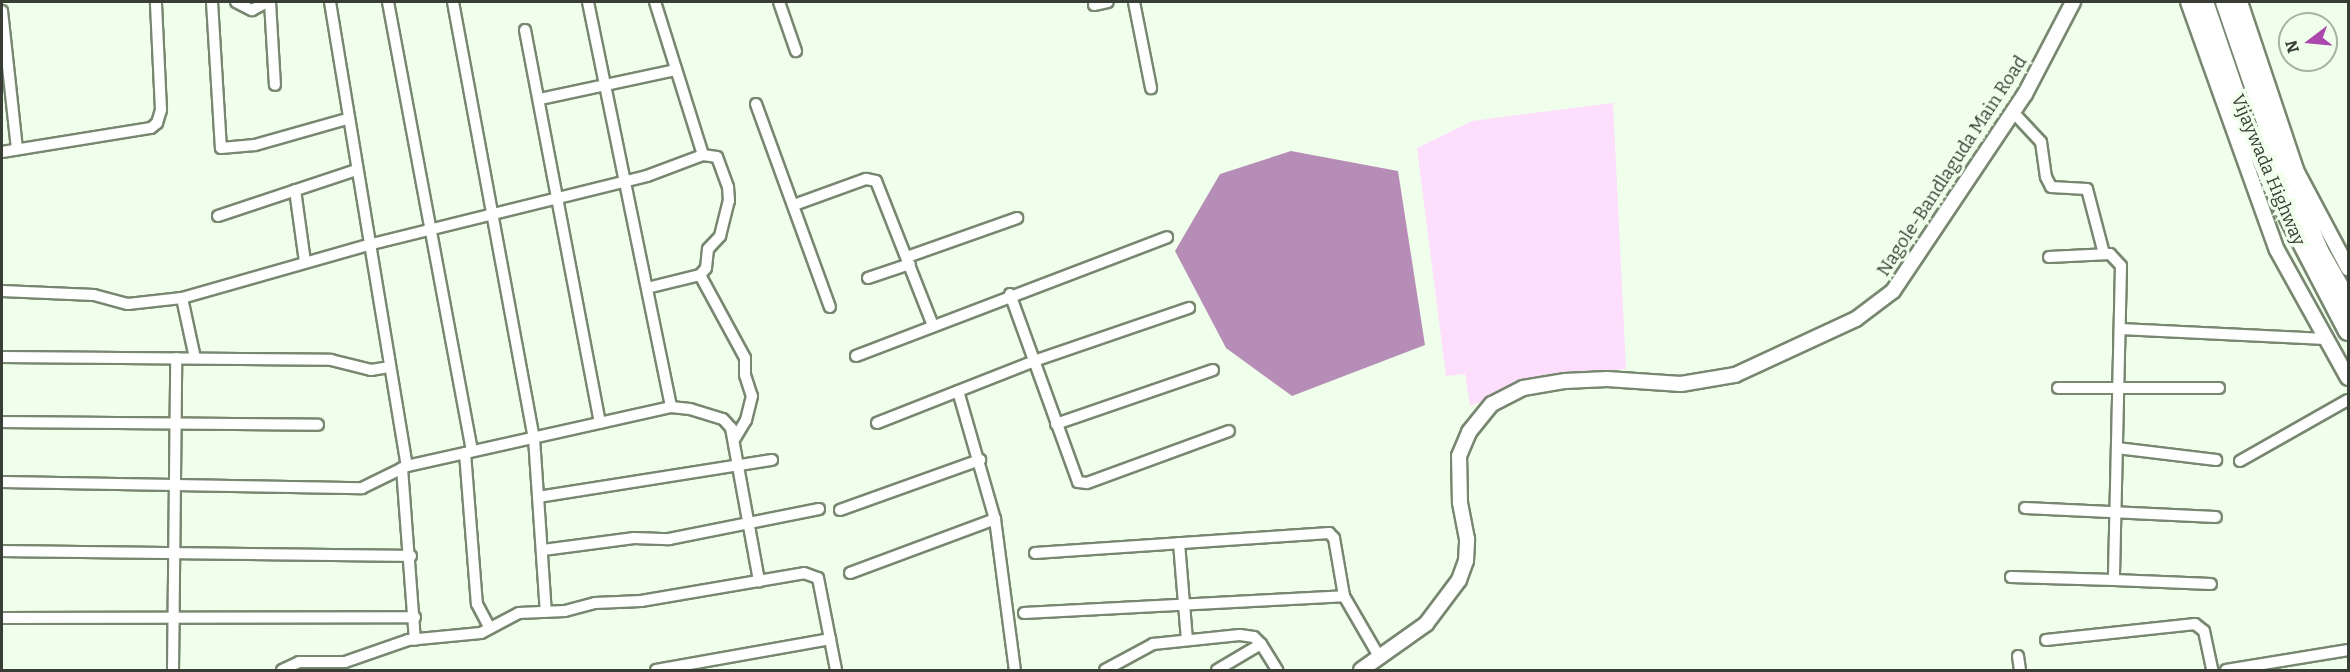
<!DOCTYPE html>
<html>
<head>
<meta charset="utf-8">
<style>
	body { margin:0 }
	#map { position:relative; width:2350px; height:672px; overflow:hidden; background:#f0ffeb; font-family:Bitter,serif }
	div>[style] { position:absolute }
	.green>* { inset:0; background:#fddefc }
	.water>* { inset:0; background:#b68db6 }
	.roads { filter:drop-shadow(2px 0 #778770) drop-shadow(-2px 0 #778770) drop-shadow(0 2px #778770) drop-shadow(0 -2px #778770) }
	.street>* { height:10px; margin:-5px; padding:0 5px; transform-origin:5px; border-radius:5px; background:#fff }
	.secondary>* { height:14px; margin:-7px; padding:0 7px; transform-origin:7px; border-radius:7px; background:#fff }
	.highway>* { height:18px; margin:-9px; padding:0 9px; transform-origin:9px; border-radius:9px; background:#fff }
	span { translate:-50% -50%; white-space:nowrap; text-align:center; line-height:1.15; -webkit-text-stroke:6px #f0ffeb; paint-order:stroke }
	.street-label { font-size:18px; color:#383e35 }
	.frame { position:absolute; inset:0; border:3px solid #383e35; pointer-events:none }
	.north { position:absolute; left:2278px; top:12px; width:60px; height:60px; box-sizing:border-box; background:#f0ffeb; border:2px solid #a6b2a2; border-radius:50%; rotate:254deg; font-size:16px; font-weight:700; line-height:24px; text-align:center; color:#383e35 }
	.north::after { content:''; display:block; margin:auto; width:21px; height:27px; background:#ab47ad; clip-path:polygon(50% 0,100% 100%,50% 72%,0 100%) }
</style>
</head>
<body>
<div id="map">
	<div class="green">
		<i style="clip-path:polygon(1613px 103px,1626px 369px,1553px 375px,1470px 406px,1465px 374px,1446px 376px,1417px 148px,1472px 121px)"></i>
	</div>
	<div class="water">
		<i style="clip-path:polygon(1291px 151px,1398px 171px,1425px 345px,1292px 396px,1226px 348px,1175px 251px,1220px 174px)"></i>
	</div>
	<div class="roads">
		<div class="street">
			<i style="left:212px;top:2px;width:146px;rotate:86.5deg"></i>
			<i style="left:221px;top:148px;width:34px;rotate:-5deg"></i>
			<i style="left:255px;top:145px;width:96px;rotate:-15.8deg"></i>
			<i style="left:236px;top:2px;width:18px;rotate:27deg"></i>
			<i style="left:252px;top:10px;width:17px;rotate:-28deg"></i>
			<i style="left:270px;top:2px;width:83px;rotate:86.6deg"></i>
			<i style="left:330px;top:2px;width:470px;rotate:80.6deg"></i>
			<i style="left:388px;top:2px;width:457px;rotate:79.4deg"></i>
			<i style="left:453px;top:2px;width:443px;rotate:79.5deg"></i>
			<i style="left:534px;top:438px;width:174px;rotate:86.1deg"></i>
			<i style="left:588px;top:2px;width:413px;rotate:78.4deg"></i>
			<i style="left:779px;top:2px;width:52px;rotate:70.9deg"></i>
			<i style="left:1134px;top:2px;width:88px;rotate:78.8deg"></i>
			<i style="left:1094px;top:5px;width:14px;rotate:-12deg"></i>
			<i style="left:2px;top:11px;width:139px;rotate:83.8deg"></i>
			<i style="left:525px;top:30px;width:400px;rotate:79.2deg"></i>
			<i style="left:540px;top:99px;width:138px;rotate:-12.1deg"></i>
			<i style="left:756px;top:104px;width:216px;rotate:70deg"></i>
			<i style="left:2013px;top:112px;width:41px;rotate:47deg"></i>
			<i style="left:2041px;top:142px;width:35px;rotate:82deg"></i>
			<i style="left:2046px;top:177px;width:11px;rotate:63deg"></i>
			<i style="left:2051px;top:187px;width:36px;rotate:3deg"></i>
			<i style="left:2087px;top:189px;width:67px;rotate:75.3deg"></i>
			<i style="left:2px;top:152px;width:151px;rotate:-9.2deg"></i>
			<i style="left:151px;top:128px;width:8px;rotate:-40deg"></i>
			<i style="left:157px;top:123px;width:14px;rotate:-73deg"></i>
			<i style="left:161px;top:110px;width:108px;rotate:-92.7deg"></i>
			<i style="left:295px;top:190px;width:73px;rotate:82.1deg"></i>
			<i style="left:794px;top:205px;width:77px;rotate:-19.9deg"></i>
			<i style="left:866px;top:179px;width:10px;rotate:11deg"></i>
			<i style="left:876px;top:181px;width:156px;rotate:68.5deg"></i>
			<i style="left:218px;top:216px;width:145px;rotate:-18.4deg"></i>
			<i style="left:907px;top:257px;width:117px;rotate:-19.5deg"></i>
			<i style="left:2049px;top:257px;width:61px;rotate:-2.8deg"></i>
			<i style="left:2110px;top:254px;width:16px;rotate:47deg"></i>
			<i style="left:2121px;top:266px;width:314px;rotate:91.3deg"></i>
			<i style="left:2114px;top:580px;width:97px;rotate:2.4deg"></i>
			<i style="left:700px;top:275px;width:94px;rotate:61.5deg"></i>
			<i style="left:745px;top:358px;width:17px;rotate:90deg"></i>
			<i style="left:745px;top:375px;width:22px;rotate:72deg"></i>
			<i style="left:752px;top:396px;width:25px;rotate:104deg"></i>
			<i style="left:746px;top:420px;width:21px;rotate:121deg"></i>
			<i style="left:868px;top:278px;width:44px;rotate:-18.4deg"></i>
			<i style="left:647px;top:288px;width:55px;rotate:-13.8deg"></i>
			<i style="left:700px;top:275px;width:9px;rotate:-49deg"></i>
			<i style="left:706px;top:268px;width:19px;rotate:-84deg"></i>
			<i style="left:708px;top:249px;width:18px;rotate:-47deg"></i>
			<i style="left:720px;top:236px;width:36px;rotate:-76deg"></i>
			<i style="left:729px;top:201px;width:14px;rotate:-94deg"></i>
			<i style="left:728px;top:187px;width:32px;rotate:-110deg"></i>
			<i style="left:717px;top:157px;width:14px;rotate:-172deg"></i>
			<i style="left:2px;top:291px;width:92px;rotate:2.5deg"></i>
			<i style="left:94px;top:295px;width:35px;rotate:15deg"></i>
			<i style="left:128px;top:304px;width:54px;rotate:-6.3deg"></i>
			<i style="left:182px;top:298px;width:193px;rotate:-15.9deg"></i>
			<i style="left:368px;top:245px;width:287px;rotate:-13.9deg"></i>
			<i style="left:647px;top:176px;width:60px;rotate:-20.6deg"></i>
			<i style="left:703px;top:155px;width:160px;rotate:-107.4deg"></i>
			<i style="left:1010px;top:294px;width:200px;rotate:70.1deg"></i>
			<i style="left:1078px;top:482px;width:9px;rotate:6deg"></i>
			<i style="left:1087px;top:483px;width:151px;rotate:-20.1deg"></i>
			<i style="left:182px;top:298px;width:61px;rotate:77.8deg"></i>
			<i style="left:2120px;top:329px;width:206px;rotate:2.8deg"></i>
			<i style="left:856px;top:356px;width:333px;rotate:-20.9deg"></i>
			<i style="left:2px;top:357px;width:329px;rotate:0.5deg"></i>
			<i style="left:331px;top:360px;width:41px;rotate:14deg"></i>
			<i style="left:371px;top:370px;width:18px;rotate:-9deg"></i>
			<i style="left:2058px;top:388px;width:161px"></i>
			<i style="left:958px;top:391px;width:133px;rotate:73.9deg"></i>
			<i style="left:995px;top:519px;width:152px;rotate:82.5deg"></i>
			<i style="left:2px;top:422px;width:316px;rotate:0.5deg"></i>
			<i style="left:877px;top:423px;width:169px;rotate:-21.5deg"></i>
			<i style="left:1034px;top:361px;width:164px;rotate:-18.9deg"></i>
			<i style="left:1056px;top:424px;width:166px;rotate:-19deg"></i>
			<i style="left:2117px;top:448px;width:100px;rotate:6.9deg"></i>
			<i style="left:465px;top:453px;width:151px;rotate:85.5deg"></i>
			<i style="left:477px;top:604px;width:27px;rotate:62deg"></i>
			<i style="left:2240px;top:461px;width:124px;rotate:-29.5deg"></i>
			<i style="left:402px;top:468px;width:172px;rotate:85.7deg"></i>
			<i style="left:2px;top:482px;width:360px;rotate:1deg"></i>
			<i style="left:362px;top:488px;width:50px;rotate:-26.1deg"></i>
			<i style="left:407px;top:466px;width:271px;rotate:-12.6deg"></i>
			<i style="left:671px;top:407px;width:19px;rotate:6deg"></i>
			<i style="left:690px;top:409px;width:34px;rotate:17deg"></i>
			<i style="left:723px;top:419px;width:12px;rotate:48deg"></i>
			<i style="left:731px;top:428px;width:156px;rotate:79.6deg"></i>
			<i style="left:538px;top:497px;width:237px;rotate:-9deg"></i>
			<i style="left:2025px;top:508px;width:191px;rotate:2.7deg"></i>
			<i style="left:840px;top:510px;width:149px;rotate:-19.7deg"></i>
			<i style="left:1179px;top:543px;width:97px;rotate:85.3deg"></i>
			<i style="left:543px;top:550px;width:92px;rotate:-7.5deg"></i>
			<i style="left:634px;top:538px;width:35px;rotate:2deg"></i>
			<i style="left:669px;top:539px;width:153px;rotate:-11.3deg"></i>
			<i style="left:2px;top:551px;width:409px;rotate:0.7deg"></i>
			<i style="left:1035px;top:553px;width:295px;rotate:-3.9deg"></i>
			<i style="left:1329px;top:533px;width:7px;rotate:45deg"></i>
			<i style="left:1334px;top:538px;width:59px;rotate:80.2deg"></i>
			<i style="left:1344px;top:596px;width:72px;rotate:59.9deg"></i>
			<i style="left:850px;top:573px;width:155px;rotate:-20.4deg"></i>
			<i style="left:2011px;top:577px;width:103px;rotate:1.7deg"></i>
			<i style="left:1024px;top:613px;width:320px;rotate:-3deg"></i>
			<i style="left:2px;top:618px;width:413px;rotate:-0.1deg"></i>
			<i style="left:2046px;top:640px;width:150px;rotate:-6.1deg"></i>
			<i style="left:2195px;top:624px;width:11px;rotate:38deg"></i>
			<i style="left:2204px;top:631px;width:40px;rotate:78deg"></i>
			<i style="left:2018px;top:656px;width:14px;rotate:82deg"></i>
			<i style="left:173px;top:670px;width:312px;rotate:-89.4deg"></i>
			<i style="left:282px;top:670px;width:19px;rotate:-25deg"></i>
			<i style="left:299px;top:662px;width:46px"></i>
			<i style="left:345px;top:662px;width:67px;rotate:-19.2deg"></i>
			<i style="left:408px;top:640px;width:73px;rotate:-5.5deg"></i>
			<i style="left:481px;top:633px;width:43px;rotate:-27.8deg"></i>
			<i style="left:519px;top:613px;width:46px;rotate:-2.5deg"></i>
			<i style="left:565px;top:611px;width:31px;rotate:-15deg"></i>
			<i style="left:595px;top:603px;width:46px;rotate:-2.5deg"></i>
			<i style="left:641px;top:601px;width:165px;rotate:-9.7deg"></i>
			<i style="left:804px;top:573px;width:15px;rotate:20deg"></i>
			<i style="left:818px;top:578px;width:94px;rotate:78.9deg"></i>
			<i style="left:656px;top:670px;width:177px;rotate:-10.1deg"></i>
			<i style="left:1105px;top:670px;width:55px;rotate:-28.4deg"></i>
			<i style="left:1153px;top:644px;width:87px;rotate:-5.9deg"></i>
			<i style="left:1240px;top:635px;width:14px;rotate:8deg"></i>
			<i style="left:1254px;top:637px;width:10px;rotate:45deg"></i>
			<i style="left:1261px;top:644px;width:31px;rotate:58deg"></i>
			<i style="left:1217px;top:670px;width:51px;rotate:-30.6deg"></i>
			<i style="left:2226px;top:670px;width:124px;rotate:-9.3deg"></i>
		</div>
		<div class="secondary">
			<i style="left:2188px;top:2px;width:263px;rotate:70.3deg"></i>
			<i style="left:2277px;top:250px;width:146px;rotate:61deg"></i>
			<i style="left:2240px;top:2px;width:179px;rotate:71.5deg"></i>
			<i style="left:2297px;top:172px;width:109px;rotate:62deg"></i>
			<i style="left:1361px;top:670px;width:80px;rotate:-35.3deg"></i>
			<i style="left:1426px;top:624px;width:55px;rotate:-53.1deg"></i>
			<i style="left:1459px;top:580px;width:20px;rotate:-70deg"></i>
			<i style="left:1466px;top:561px;width:22px;rotate:-87deg"></i>
			<i style="left:1467px;top:539px;width:38px;rotate:-101deg"></i>
			<i style="left:1460px;top:502px;width:46px;rotate:-91.2deg"></i>
			<i style="left:1459px;top:456px;width:26px;rotate:-67deg"></i>
			<i style="left:1469px;top:432px;width:36px;rotate:-51deg"></i>
			<i style="left:1492px;top:404px;width:35px;rotate:-27deg"></i>
			<i style="left:1523px;top:388px;width:43px;rotate:-9.5deg"></i>
			<i style="left:1565px;top:381px;width:42px;rotate:-2.7deg"></i>
			<i style="left:1607px;top:379px;width:74px;rotate:3.9deg"></i>
			<i style="left:1681px;top:384px;width:55px;rotate:-9.5deg"></i>
			<i style="left:1735px;top:375px;width:133px;rotate:-24.8deg"></i>
			<i style="left:1856px;top:319px;width:46px;rotate:-37.1deg"></i>
			<i style="left:1893px;top:291px;width:237px;rotate:-56.2deg"></i>
			<i style="left:2025px;top:94px;width:104px;rotate:-62.4deg"></i>
		</div>
		<div class="highway">
			<i style="left:2204px;top:2px;width:117px;rotate:71.1deg"></i>
			<i style="left:2242px;top:113px;width:82px;rotate:67.2deg"></i>
			<i style="left:2274px;top:189px;width:160px;rotate:62.5deg"></i>
			<i style="left:2225px;top:2px;width:142px;rotate:71.1deg"></i>
			<i style="left:2271px;top:136px;width:125px;rotate:67.3deg"></i>
			<i style="left:2319px;top:251px;width:59px;rotate:60.4deg"></i>
		</div>
	</div>
	<div class="street-label">
		<span style="left:1952px;top:166px;rotate:-57deg">Nagole-Bandlaguda Main Road</span>
		<span style="left:2268px;top:170px;rotate:67deg">Vijaywada Highway</span>
	</div>
	<div class="frame"></div>
	<div class="north">N</div>
</div>
</body>
</html>
